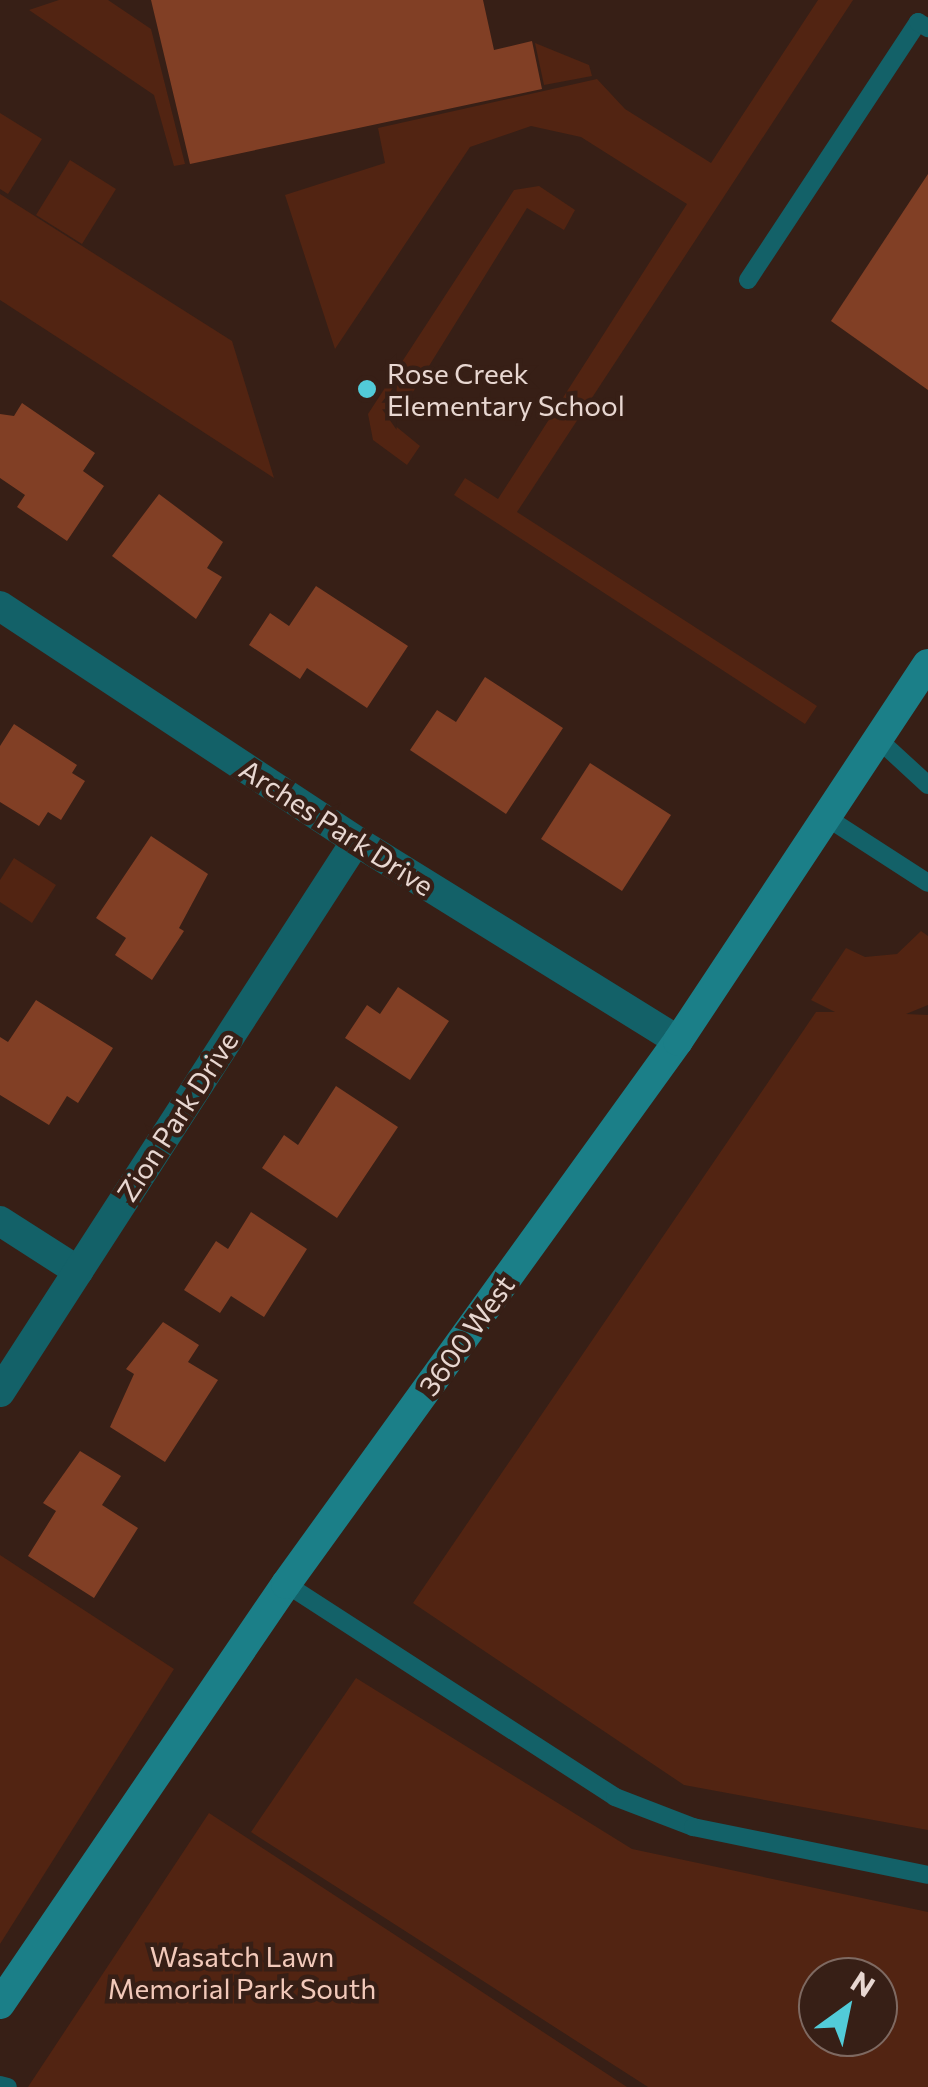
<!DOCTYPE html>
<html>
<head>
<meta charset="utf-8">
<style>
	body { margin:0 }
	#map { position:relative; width:928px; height:2087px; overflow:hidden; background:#371f16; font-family:Commissioner,sans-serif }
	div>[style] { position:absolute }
	.green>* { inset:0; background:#522412 }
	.building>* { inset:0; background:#813f25 }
	.lane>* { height:18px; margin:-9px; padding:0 9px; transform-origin:9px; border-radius:9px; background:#136168 }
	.street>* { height:30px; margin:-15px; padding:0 15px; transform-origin:15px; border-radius:15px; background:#136168 }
	.secondary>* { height:30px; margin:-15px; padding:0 15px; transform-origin:15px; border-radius:15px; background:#1b7f88 }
	.dots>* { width:28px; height:28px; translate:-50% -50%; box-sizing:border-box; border:5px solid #371f16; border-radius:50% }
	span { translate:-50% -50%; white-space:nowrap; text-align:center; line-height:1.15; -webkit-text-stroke:9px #371f16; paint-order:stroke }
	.poi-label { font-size:28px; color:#e8d7d1 }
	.left { translate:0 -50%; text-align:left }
	.street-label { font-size:28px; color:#e8d7d1 }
	.park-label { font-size:28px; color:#f2c9ba }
	.north { position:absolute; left:798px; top:1957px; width:100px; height:100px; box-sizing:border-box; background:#371f16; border:2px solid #7e6961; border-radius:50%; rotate:33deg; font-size:28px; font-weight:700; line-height:40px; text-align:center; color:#e8d7d1 }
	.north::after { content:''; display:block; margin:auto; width:35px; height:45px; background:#52cbd8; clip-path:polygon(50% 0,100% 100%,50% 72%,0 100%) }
</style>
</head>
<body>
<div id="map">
	<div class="green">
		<i style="clip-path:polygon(59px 0,108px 0,151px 29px,185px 164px,174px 166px,154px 95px,29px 10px)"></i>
		<i style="clip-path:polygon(818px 0,853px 0,517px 512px,817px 706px,805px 724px,454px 495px,465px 478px,498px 499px,687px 204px,581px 137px,531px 126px,470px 147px,335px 349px,285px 195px,385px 163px,378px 128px,597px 79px,625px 109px,711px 163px)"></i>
		<i style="clip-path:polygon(535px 43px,589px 65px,592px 76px,544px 85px)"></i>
		<i style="clip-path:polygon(0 113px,42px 139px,8px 194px,0 189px)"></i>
		<i style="clip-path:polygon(70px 160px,116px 189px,82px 244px,36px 215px)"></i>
		<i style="clip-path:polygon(539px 186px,575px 210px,564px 230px,527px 208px,393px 424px,420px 446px,407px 465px,373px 440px,368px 414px,514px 190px)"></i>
		<i style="clip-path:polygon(0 194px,232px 341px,274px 478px,0 300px)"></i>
		<i style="clip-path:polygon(14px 858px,56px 885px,32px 923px,0 902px,0 880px)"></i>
		<i style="clip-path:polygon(921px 931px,928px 936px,928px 1005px,906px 1014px,928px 1015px,928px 1830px,684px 1785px,413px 1603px,816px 1012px,835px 1012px,811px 1000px,846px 948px,865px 957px,897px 954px)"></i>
		<i style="clip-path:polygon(0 1555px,174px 1669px,0 1944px)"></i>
		<i style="clip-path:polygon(evenodd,356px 1678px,632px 1849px,928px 1912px,928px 2087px,648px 2087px,251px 1832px,356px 1678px,818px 1977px,878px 1977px,878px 2037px,818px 2037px,818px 1977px)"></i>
		<i style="clip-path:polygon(209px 1813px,627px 2087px,28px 2087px)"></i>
	</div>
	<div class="building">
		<i style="clip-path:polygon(151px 0,483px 0,494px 50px,532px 41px,542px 89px,190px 164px)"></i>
		<i style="clip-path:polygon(928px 174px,928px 390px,831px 321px)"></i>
		<i style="clip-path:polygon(22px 403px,95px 453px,83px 471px,104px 486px,67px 541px,17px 507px,25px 495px,0 478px,0 414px,14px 416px)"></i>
		<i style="clip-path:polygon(159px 494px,223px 542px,207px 568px,222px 577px,196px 619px,112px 556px)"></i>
		<i style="clip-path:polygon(316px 586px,408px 646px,367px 708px,307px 668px,300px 679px,249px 645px,270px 613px,289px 626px)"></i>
		<i style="clip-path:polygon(485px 677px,563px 728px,506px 814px,410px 750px,437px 710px,456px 722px)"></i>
		<i style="clip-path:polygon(14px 724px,77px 765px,72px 773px,85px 781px,61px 820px,48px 812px,39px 826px,0 802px,0 746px)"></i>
		<i style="clip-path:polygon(590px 763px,671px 815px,622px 891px,541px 839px)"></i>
		<i style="clip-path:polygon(151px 836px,208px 874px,179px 928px,184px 931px,152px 980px,115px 955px,126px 938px,96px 918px)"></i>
		<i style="clip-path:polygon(398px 987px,449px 1021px,410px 1080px,345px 1038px,367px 1005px,380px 1014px)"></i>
		<i style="clip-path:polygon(36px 1000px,113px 1048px,78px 1103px,67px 1096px,49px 1125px,0 1095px,0 1037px,8px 1042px)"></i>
		<i style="clip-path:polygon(336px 1086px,398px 1127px,337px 1218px,262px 1168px,284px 1135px,298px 1145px)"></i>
		<i style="clip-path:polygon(251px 1212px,307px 1249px,264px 1317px,231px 1296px,220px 1313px,184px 1290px,216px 1241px,228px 1249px)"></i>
		<i style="clip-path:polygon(163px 1322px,199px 1345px,188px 1362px,218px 1380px,165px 1462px,110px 1427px,134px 1374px,126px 1369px)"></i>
		<i style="clip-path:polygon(80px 1451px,121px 1476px,102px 1505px,138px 1528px,94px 1598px,28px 1556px,56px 1511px,43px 1503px)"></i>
	</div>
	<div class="lane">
		<i style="left:748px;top:280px;width:309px;rotate:-56.6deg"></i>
		<i style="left:918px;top:22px;width:12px;rotate:31deg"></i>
		<i style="left:878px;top:739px;width:68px;rotate:42.6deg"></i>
		<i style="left:826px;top:817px;width:121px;rotate:32.9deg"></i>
		<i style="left:286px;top:1584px;width:392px;rotate:32.9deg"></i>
		<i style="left:615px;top:1797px;width:84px;rotate:21deg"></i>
		<i style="left:693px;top:1827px;width:240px;rotate:11.5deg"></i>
		<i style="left:0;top:2085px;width:8px;rotate:14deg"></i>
	</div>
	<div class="street">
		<i style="left:0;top:606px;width:427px;rotate:33.4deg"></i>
		<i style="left:356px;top:841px;width:379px;rotate:31.8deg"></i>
		<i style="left:0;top:1221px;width:93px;rotate:32.7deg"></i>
		<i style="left:0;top:1392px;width:656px;rotate:-57.13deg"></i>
	</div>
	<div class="secondary">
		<i style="left:0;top:2004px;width:508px;rotate:-55.75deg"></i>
		<i style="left:286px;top:1584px;width:670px;rotate:-54.17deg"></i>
		<i style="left:678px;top:1041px;width:452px;rotate:-56.5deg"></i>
	</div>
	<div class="dots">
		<i style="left:367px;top:389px;background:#52cbd8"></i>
	</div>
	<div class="poi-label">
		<span class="left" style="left:387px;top:389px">Rose Creek<br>Elementary School</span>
	</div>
	<div class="street-label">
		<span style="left:337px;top:827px;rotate:33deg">Arches Park Drive</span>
		<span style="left:177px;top:1116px;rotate:-57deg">Zion Park Drive</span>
		<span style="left:466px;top:1335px;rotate:-54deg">3600 West</span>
	</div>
	<div class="park-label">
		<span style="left:242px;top:1972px">Wasatch Lawn<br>Memorial Park South</span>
	</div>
	<div class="north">N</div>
</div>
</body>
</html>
